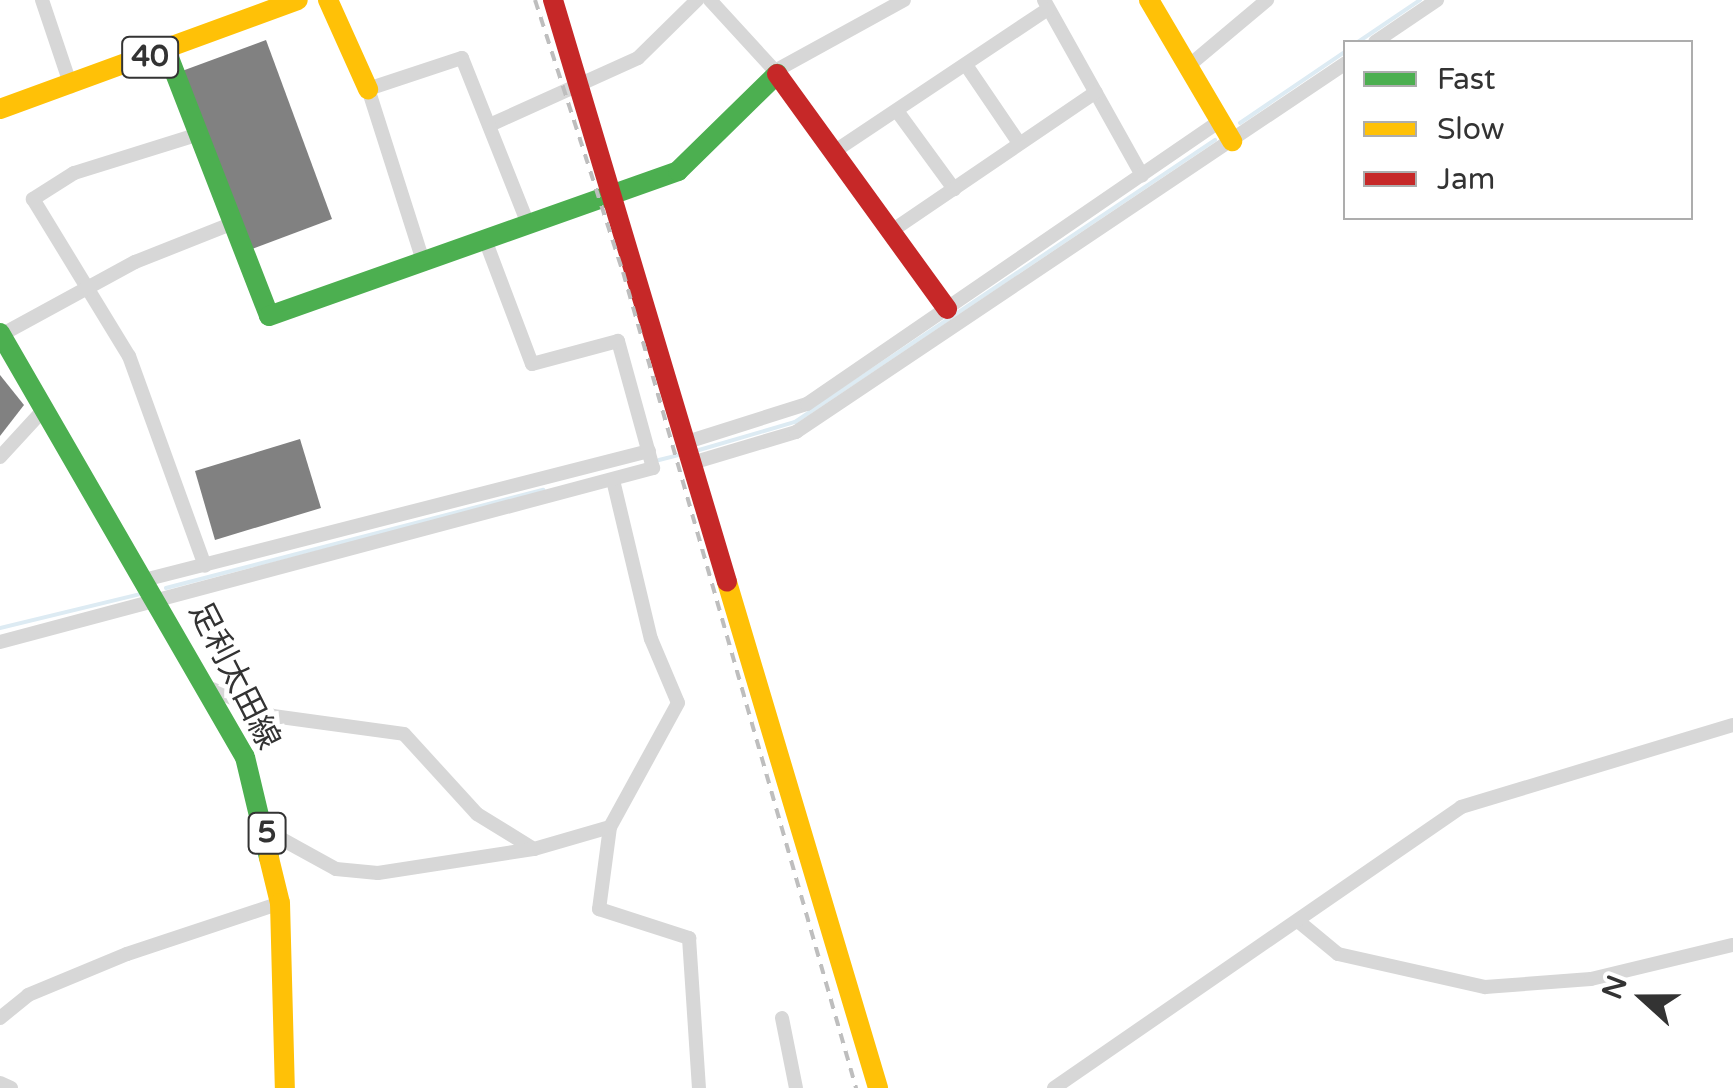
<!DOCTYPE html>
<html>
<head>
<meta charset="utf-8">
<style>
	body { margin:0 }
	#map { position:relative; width:1733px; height:1088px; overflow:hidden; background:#fff; font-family:"Varela Round","Noto Sans JP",sans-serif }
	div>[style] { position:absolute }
	.stream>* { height:4px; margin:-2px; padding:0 2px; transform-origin:2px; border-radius:2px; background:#ddebf3 }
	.building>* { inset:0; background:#818181 }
	.street>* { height:14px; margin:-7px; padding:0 7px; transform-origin:7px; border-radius:7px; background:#d7d7d7 }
	.fast>* { height:20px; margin:-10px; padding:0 10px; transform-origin:10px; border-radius:10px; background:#4caf50 }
	.slow>* { height:20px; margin:-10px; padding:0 10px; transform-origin:10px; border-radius:10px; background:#ffc107 }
	.jam>* { height:20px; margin:-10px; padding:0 10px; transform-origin:10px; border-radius:10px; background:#c62828 }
	.rail>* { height:4px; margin-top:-2px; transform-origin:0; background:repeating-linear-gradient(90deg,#bebebe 0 10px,transparent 0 18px) }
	span { translate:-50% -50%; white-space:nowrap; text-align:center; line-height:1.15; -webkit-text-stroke:10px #fff; paint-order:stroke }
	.shield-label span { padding:2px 8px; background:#fff; border:2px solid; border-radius:8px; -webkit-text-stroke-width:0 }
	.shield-label { font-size:30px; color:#333; font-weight:700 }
	.street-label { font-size:32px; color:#333 }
	.legend { position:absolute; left:1343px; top:40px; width:350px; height:180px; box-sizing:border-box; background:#fff; border:2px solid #adadad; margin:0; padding:12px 18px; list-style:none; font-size:30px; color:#333 }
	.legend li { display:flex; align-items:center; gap:20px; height:50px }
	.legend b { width:50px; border:2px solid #adadad }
	.north { position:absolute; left:1593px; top:948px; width:100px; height:100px; -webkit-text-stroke:8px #fff; paint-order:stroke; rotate:291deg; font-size:28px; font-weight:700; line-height:40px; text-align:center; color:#333 }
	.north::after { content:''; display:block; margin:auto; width:35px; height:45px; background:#333; clip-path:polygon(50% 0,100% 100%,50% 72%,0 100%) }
</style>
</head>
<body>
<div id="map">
	<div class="stream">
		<i style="left:1358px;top:42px;width:75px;rotate:-34.1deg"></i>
		<i style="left:1240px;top:123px;width:128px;rotate:-34.2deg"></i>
		<i style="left:699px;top:450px;width:100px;rotate:-16.3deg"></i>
		<i style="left:795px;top:422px;width:506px;rotate:-33.88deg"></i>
		<i style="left:659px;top:460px;width:21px;rotate:-14deg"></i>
		<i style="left:166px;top:588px;width:390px;rotate:-14.6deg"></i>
		<i style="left:0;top:628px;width:145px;rotate:-13.6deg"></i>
	</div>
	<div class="building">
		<i style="clip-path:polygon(266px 40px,332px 219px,247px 251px,182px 71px)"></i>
		<i style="clip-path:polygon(0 375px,24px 405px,0 436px)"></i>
		<i style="clip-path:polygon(300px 439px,321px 508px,215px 540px,195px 471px)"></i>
	</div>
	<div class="street">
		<i style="left:42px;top:0;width:91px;rotate:71.4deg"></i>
		<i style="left:710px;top:0;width:96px;rotate:47.5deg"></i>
		<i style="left:775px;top:71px;width:147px;rotate:-28.8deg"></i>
		<i style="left:1044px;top:0;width:201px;rotate:60.8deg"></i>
		<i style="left:1375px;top:42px;width:75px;rotate:-34.1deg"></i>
		<i style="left:966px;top:65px;width:94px;rotate:55.8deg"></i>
		<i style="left:1186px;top:68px;width:106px;rotate:-40deg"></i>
		<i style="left:897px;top:111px;width:97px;rotate:53.8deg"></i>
		<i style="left:492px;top:124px;width:160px;rotate:-24.3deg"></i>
		<i style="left:638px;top:58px;width:83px;rotate:-44.5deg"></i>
		<i style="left:196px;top:135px;width:128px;rotate:162.7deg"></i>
		<i style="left:74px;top:173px;width:49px;rotate:147.6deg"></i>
		<i style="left:33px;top:199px;width:184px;rotate:58.6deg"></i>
		<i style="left:129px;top:356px;width:223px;rotate:70.1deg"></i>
		<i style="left:835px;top:151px;width:256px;rotate:-33.7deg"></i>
		<i style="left:893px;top:230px;width:245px;rotate:-34.2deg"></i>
		<i style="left:424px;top:264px;width:184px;rotate:-107.7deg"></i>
		<i style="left:368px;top:89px;width:99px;rotate:-18.3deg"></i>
		<i style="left:462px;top:58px;width:179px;rotate:68.3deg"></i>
		<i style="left:1px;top:335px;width:153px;rotate:-28.6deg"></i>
		<i style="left:135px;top:262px;width:103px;rotate:-21.6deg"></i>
		<i style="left:687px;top:442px;width:126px;rotate:-17.6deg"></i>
		<i style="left:807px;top:404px;width:501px;rotate:-34.42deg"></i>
		<i style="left:0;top:457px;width:67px;rotate:-47.4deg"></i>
		<i style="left:692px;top:463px;width:109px;rotate:-16.6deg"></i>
		<i style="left:796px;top:432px;width:662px;rotate:-33.86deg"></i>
		<i style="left:613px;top:480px;width:163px;rotate:76.6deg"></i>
		<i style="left:651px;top:639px;width:69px;rotate:67.1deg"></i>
		<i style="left:678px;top:703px;width:141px;rotate:118.7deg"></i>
		<i style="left:610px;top:827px;width:83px;rotate:97.6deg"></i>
		<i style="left:599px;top:909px;width:95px;rotate:17.9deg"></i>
		<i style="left:689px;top:938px;width:150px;rotate:86.2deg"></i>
		<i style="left:148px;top:579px;width:517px;rotate:-14.33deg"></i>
		<i style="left:0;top:642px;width:676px;rotate:-14.92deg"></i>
		<i style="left:653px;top:468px;width:132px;rotate:-105.4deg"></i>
		<i style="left:618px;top:341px;width:89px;rotate:165deg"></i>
		<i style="left:532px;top:364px;width:130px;rotate:-110.7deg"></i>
		<i style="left:212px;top:689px;width:67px;rotate:23.9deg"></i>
		<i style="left:273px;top:716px;width:132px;rotate:7.8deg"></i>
		<i style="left:404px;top:734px;width:108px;rotate:47.6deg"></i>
		<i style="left:477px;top:814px;width:67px;rotate:31.6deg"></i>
		<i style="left:534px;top:849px;width:79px;rotate:-16.1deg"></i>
		<i style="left:267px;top:831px;width:79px;rotate:28.8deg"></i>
		<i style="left:336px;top:869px;width:42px;rotate:5.4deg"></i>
		<i style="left:378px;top:873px;width:157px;rotate:-8.8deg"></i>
		<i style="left:1298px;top:921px;width:52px;rotate:39.5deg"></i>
		<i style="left:1338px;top:954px;width:151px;rotate:12.7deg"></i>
		<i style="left:1485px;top:987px;width:106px;rotate:-4.3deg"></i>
		<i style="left:1591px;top:979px;width:146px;rotate:-13.5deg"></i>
		<i style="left:0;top:1018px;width:36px;rotate:-39deg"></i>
		<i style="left:28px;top:995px;width:107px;rotate:-22.5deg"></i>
		<i style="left:127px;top:954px;width:161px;rotate:-18.4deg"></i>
		<i style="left:782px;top:1018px;width:71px;rotate:78.7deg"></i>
		<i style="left:0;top:1083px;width:12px;rotate:24deg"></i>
		<i style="left:1054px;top:1088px;width:495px;rotate:-34.6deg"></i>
		<i style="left:1461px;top:807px;width:284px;rotate:-16.8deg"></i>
	</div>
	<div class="fast">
		<i style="left:166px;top:50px;width:285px;rotate:68.8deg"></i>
		<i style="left:269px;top:316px;width:434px;rotate:-19.5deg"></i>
		<i style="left:678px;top:171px;width:139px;rotate:-44.4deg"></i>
		<i style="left:0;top:333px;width:490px;rotate:60deg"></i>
		<i style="left:245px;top:757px;width:104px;rotate:76.6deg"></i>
	</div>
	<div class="slow">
		<i style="left:328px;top:0;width:98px;rotate:65.8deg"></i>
		<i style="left:1149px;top:0;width:164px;rotate:59.5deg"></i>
		<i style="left:0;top:109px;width:317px;rotate:-20.1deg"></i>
		<i style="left:727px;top:582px;width:528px;rotate:73.38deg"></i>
		<i style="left:269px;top:858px;width:46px;rotate:76.3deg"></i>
		<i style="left:280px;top:903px;width:185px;rotate:88.5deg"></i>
	</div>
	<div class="jam">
		<i style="left:553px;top:0;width:607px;rotate:73.35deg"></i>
		<i style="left:777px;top:74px;width:290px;rotate:54.1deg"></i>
	</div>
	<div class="rail">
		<i style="left:535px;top:0;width:286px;rotate:72.1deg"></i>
		<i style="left:623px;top:272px;width:849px;rotate:74.06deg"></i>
	</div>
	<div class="shield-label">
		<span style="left:150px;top:57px">40</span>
		<span style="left:267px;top:833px">5</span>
	</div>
	<div class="street-label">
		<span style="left:234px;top:676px;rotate:63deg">足利太田線</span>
	</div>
	<ul class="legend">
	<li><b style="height:12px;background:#4caf50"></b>Fast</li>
	<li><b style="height:12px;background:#ffc107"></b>Slow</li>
	<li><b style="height:12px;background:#c62828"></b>Jam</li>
	</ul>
	<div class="north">N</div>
</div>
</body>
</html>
